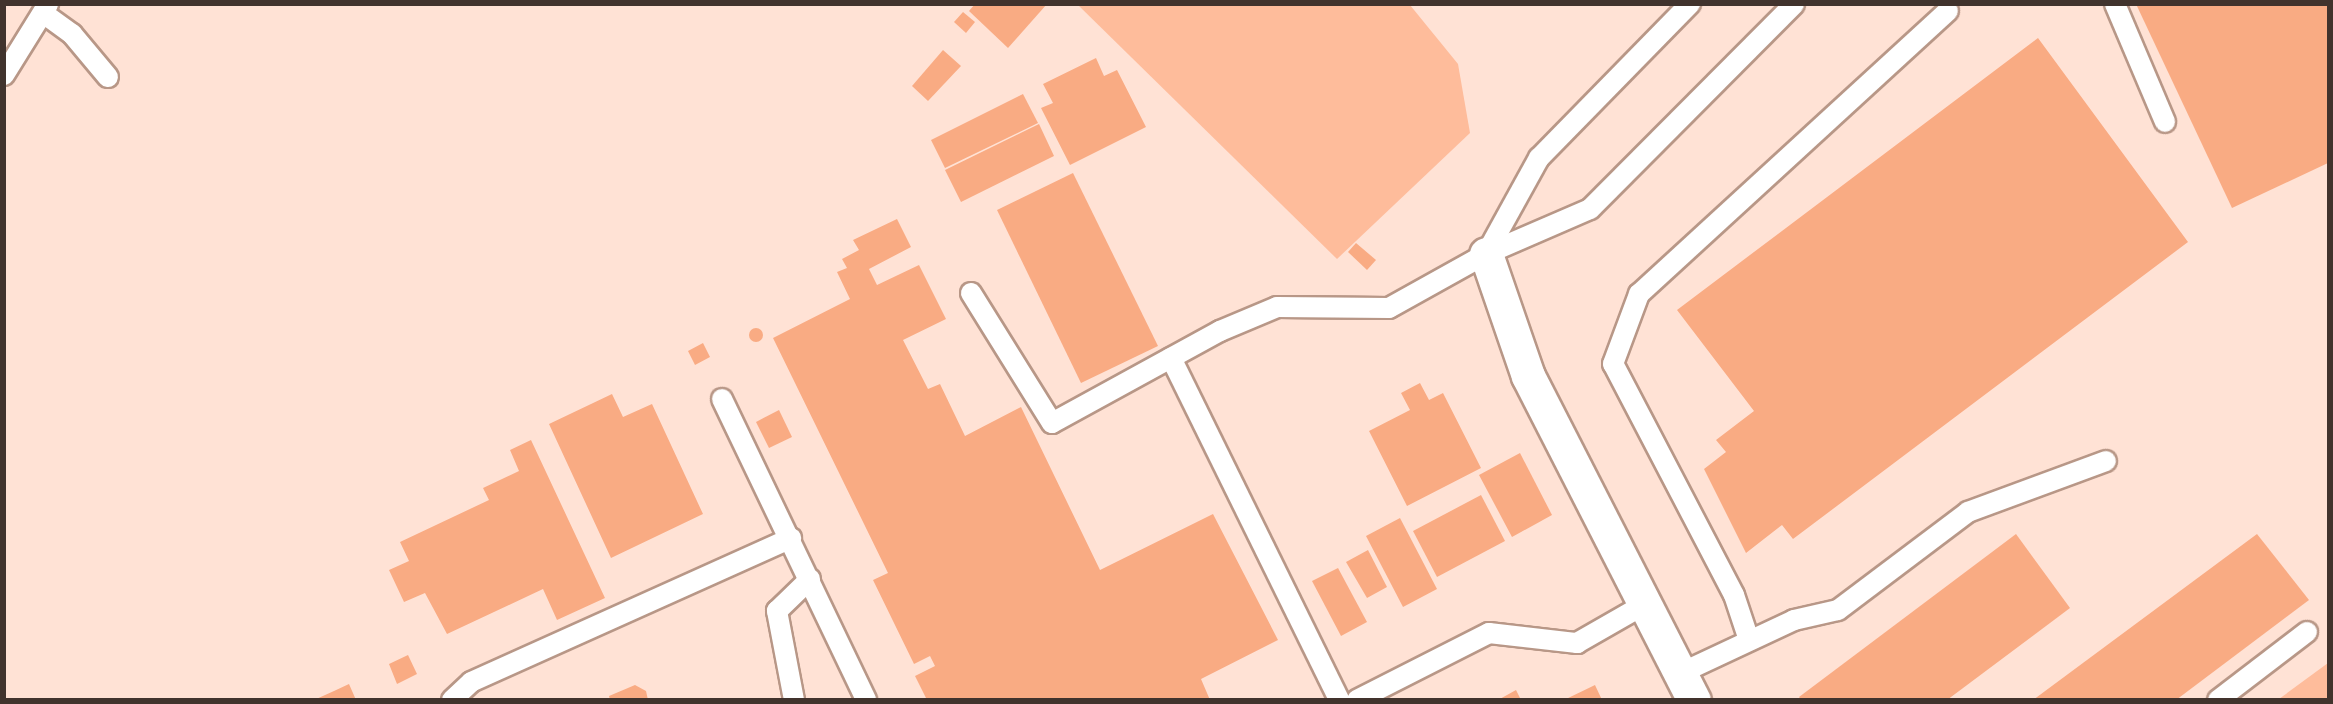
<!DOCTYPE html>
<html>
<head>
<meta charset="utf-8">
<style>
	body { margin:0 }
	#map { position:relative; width:2333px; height:704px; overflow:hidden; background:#ffe2d5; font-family:"Source Serif 4",serif }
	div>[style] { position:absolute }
	.green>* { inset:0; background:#febc9b }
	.building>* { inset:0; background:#f9ab83 }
	.round { border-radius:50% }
	.roads { filter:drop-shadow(2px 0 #b89787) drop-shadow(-2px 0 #b89787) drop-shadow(0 2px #b89787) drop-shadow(0 -2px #b89787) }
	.service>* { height:20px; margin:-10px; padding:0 10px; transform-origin:10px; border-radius:10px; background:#fff }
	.minor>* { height:33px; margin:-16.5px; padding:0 16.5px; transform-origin:16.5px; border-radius:16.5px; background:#fff }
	span { translate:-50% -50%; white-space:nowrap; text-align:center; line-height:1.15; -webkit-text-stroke:4.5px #ffe2d5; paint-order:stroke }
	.frame { position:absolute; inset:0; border:6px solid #41332d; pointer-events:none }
</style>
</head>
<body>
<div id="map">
	<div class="green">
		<i style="clip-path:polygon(1078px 5px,1410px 5px,1458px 64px,1470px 133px,1337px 259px)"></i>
		<i style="clip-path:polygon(2328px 663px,2328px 699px,2279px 699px)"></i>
	</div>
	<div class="building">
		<i style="clip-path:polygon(975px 4px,1047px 4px,1008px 48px,969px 11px)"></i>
		<i style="clip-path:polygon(2136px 4px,2328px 4px,2328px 163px,2232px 208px)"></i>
		<i style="clip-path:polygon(963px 12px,975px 22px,966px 33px,954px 22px)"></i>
		<i style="clip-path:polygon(2038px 38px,2188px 242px,1793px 539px,1782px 525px,1746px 553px,1704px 469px,1726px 452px,1716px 440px,1754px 411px,1677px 310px)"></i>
		<i style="clip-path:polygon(943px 50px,961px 66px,928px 101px,912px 86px)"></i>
		<i style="clip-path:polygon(1096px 58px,1104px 76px,1117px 70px,1146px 127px,1070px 165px,1041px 108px,1053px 103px,1043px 84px)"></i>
		<i style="clip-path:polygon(1023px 94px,1038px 123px,945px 168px,931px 140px)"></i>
		<i style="clip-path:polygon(1039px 124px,1054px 156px,961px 202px,945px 170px)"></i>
		<i style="clip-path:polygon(1073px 173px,1158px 346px,1081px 383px,997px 210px)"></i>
		<i style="clip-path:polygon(897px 219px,911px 247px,869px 269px,877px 285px,919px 265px,946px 319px,903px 340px,928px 389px,940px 384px,965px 436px,1021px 407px,1100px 570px,1213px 514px,1278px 640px,1201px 679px,1210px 700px,927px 700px,915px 676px,935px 666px,930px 656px,914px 664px,873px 580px,888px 573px,773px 338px,850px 299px,837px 272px,847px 268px,842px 259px,859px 250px,853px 240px)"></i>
		<i style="clip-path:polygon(1356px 243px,1376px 260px,1367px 270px,1348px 252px)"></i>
		<i class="round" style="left:749px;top:328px;width:14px;height:14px"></i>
		<i style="clip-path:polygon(703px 343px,710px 357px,695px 365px,688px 351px)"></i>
		<i style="clip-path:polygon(1420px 383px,1429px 400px,1443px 393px,1481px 468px,1407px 506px,1369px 431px,1410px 410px,1401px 393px)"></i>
		<i style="clip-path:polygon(612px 394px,623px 417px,652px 404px,703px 514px,611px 558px,549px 424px)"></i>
		<i style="clip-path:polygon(779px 410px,792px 437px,769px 448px,756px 422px)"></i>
		<i style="clip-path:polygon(531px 440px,605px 598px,557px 620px,543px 589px,447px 634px,425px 593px,404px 602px,389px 570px,409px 561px,400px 542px,489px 500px,483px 488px,519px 471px,510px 450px)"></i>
		<i style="clip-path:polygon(1520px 453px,1552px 515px,1512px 537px,1479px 475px)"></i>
		<i style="clip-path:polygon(1481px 495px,1505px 541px,1437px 577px,1413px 531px)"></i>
		<i style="clip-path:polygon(1400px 518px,1437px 589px,1403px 607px,1366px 536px)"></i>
		<i style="clip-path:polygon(2016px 534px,2070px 608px,1947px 700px,1801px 700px,1799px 697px)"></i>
		<i style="clip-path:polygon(2257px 534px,2309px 600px,2176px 700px,2033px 700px)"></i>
		<i style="clip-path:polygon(1368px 550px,1387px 587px,1367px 598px,1346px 562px)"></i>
		<i style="clip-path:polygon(1338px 568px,1367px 622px,1341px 636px,1312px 581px)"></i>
		<i style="clip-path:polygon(408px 655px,417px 674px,397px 684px,389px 664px)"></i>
		<i style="clip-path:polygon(349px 684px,356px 700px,314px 700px,334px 691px)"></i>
		<i style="clip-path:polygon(635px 685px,646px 691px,648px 700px,610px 700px,609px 696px)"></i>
		<i style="clip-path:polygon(1595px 685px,1602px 700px,1564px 700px)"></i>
		<i style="clip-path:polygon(1516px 690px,1521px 700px,1498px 700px)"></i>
	</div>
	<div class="roads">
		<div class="service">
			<i style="left:2115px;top:4px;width:128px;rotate:67deg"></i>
			<i style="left:43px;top:13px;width:36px;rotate:36deg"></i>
			<i style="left:72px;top:34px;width:56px;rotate:50.1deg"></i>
			<i style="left:4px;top:75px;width:84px;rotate:-58.2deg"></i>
			<i style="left:1486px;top:254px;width:110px;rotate:-61.1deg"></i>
			<i style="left:1539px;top:158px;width:216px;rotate:-45.6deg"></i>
			<i style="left:971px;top:293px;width:153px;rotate:58.1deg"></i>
			<i style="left:1052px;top:423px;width:192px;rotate:-28.7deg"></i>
			<i style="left:1220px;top:331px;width:62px;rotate:-22.8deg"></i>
			<i style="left:1277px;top:307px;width:112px;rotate:0.5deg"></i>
			<i style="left:1389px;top:308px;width:111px;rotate:-29.1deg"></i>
			<i style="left:1486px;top:254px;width:113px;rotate:-23.4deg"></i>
			<i style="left:1590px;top:209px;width:289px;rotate:-45.1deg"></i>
			<i style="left:1171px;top:358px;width:381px;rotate:63.8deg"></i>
			<i style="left:722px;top:399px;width:334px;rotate:64.4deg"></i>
			<i style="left:1749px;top:640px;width:47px;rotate:-108.4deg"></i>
			<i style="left:1734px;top:595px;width:261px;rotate:-117.6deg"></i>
			<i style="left:1613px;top:364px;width:75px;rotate:-69.6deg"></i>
			<i style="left:1639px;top:294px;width:419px;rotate:-42.5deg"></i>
			<i style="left:1681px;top:673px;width:125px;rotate:-25.1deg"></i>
			<i style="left:1794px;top:620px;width:45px;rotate:-12.8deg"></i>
			<i style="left:1838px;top:610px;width:163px;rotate:-37deg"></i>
			<i style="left:1968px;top:512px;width:147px;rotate:-20.3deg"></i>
			<i style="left:452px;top:700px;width:26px;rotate:-43deg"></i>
			<i style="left:471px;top:682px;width:351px;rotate:-24.2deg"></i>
			<i style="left:794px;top:700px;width:91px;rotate:-100.8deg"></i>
			<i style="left:777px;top:611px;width:46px;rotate:-44.1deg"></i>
			<i style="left:1357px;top:700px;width:148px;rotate:-26.9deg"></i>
			<i style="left:1489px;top:633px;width:89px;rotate:6.5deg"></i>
			<i style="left:1577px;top:643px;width:78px;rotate:-29.8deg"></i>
			<i style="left:2218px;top:700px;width:112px;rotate:-37.4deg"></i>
		</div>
		<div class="minor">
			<i style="left:1486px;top:254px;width:129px;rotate:71deg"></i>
			<i style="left:1528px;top:376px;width:364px;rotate:62.9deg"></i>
		</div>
	</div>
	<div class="frame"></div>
</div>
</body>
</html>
